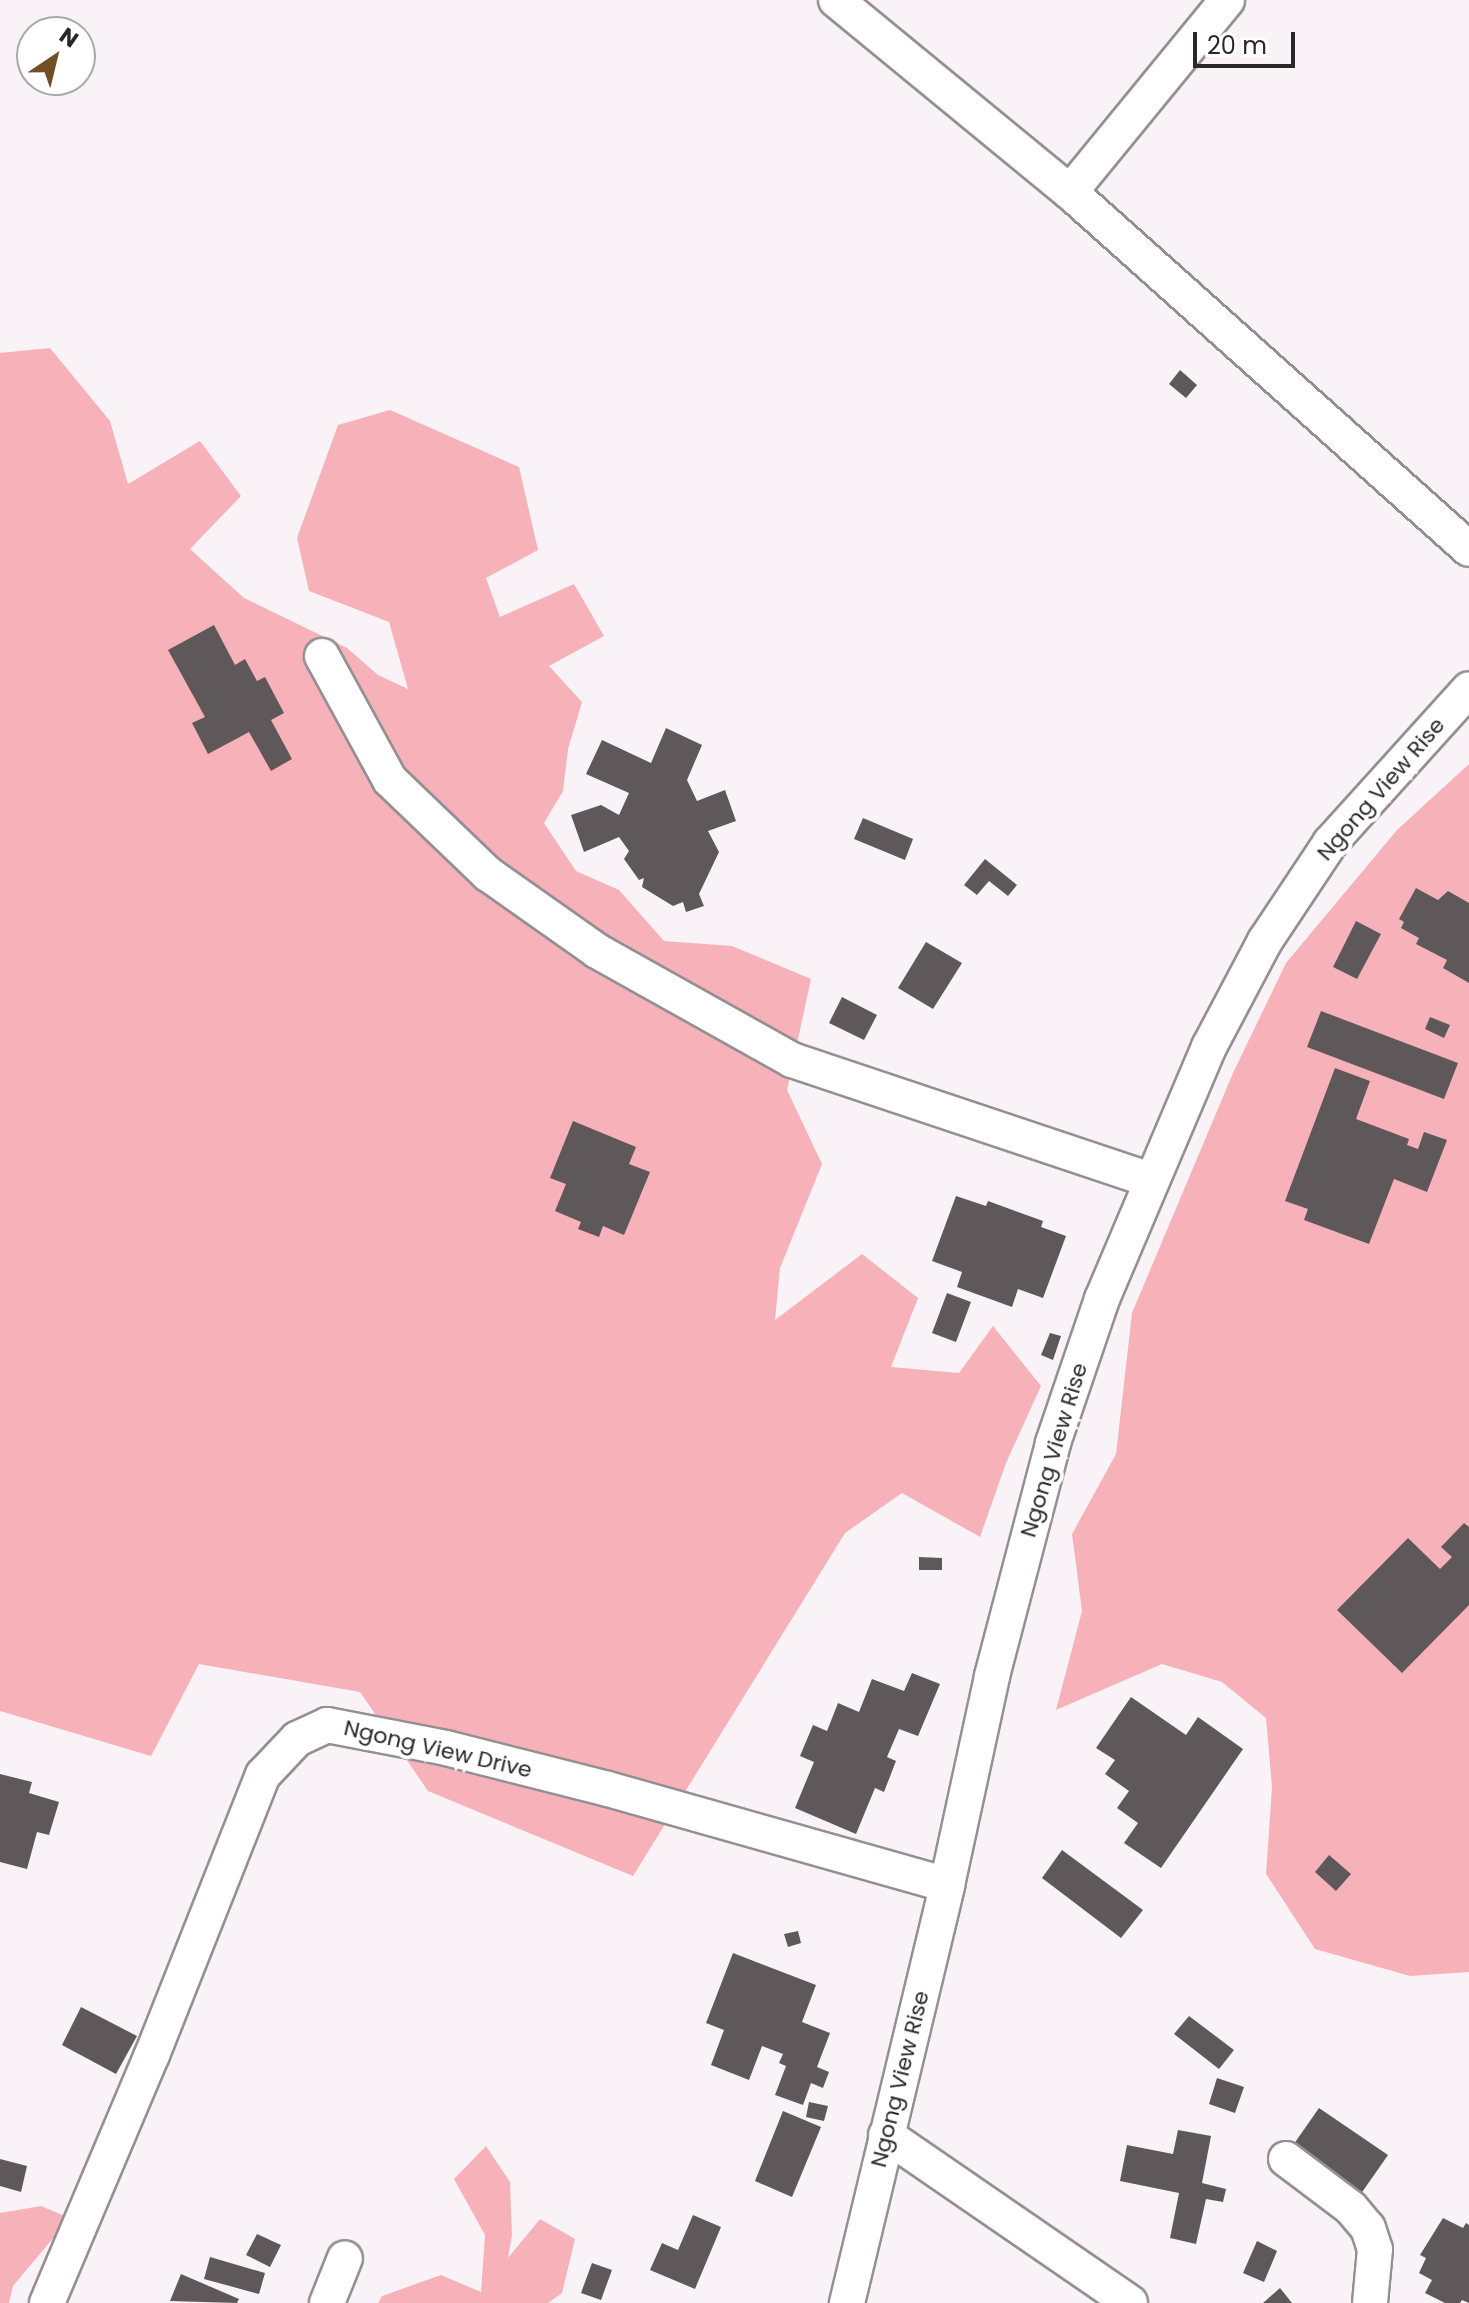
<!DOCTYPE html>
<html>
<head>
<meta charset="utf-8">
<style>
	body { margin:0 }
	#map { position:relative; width:1469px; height:2303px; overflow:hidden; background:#f9f3f8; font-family:Poppins,sans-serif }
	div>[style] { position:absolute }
	.green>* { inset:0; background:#f7b2b9 }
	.building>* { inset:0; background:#5e585a }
	.roads { filter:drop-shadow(2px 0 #948f93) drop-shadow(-2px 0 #948f93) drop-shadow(0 2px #948f93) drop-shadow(0 -2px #948f93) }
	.minor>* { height:34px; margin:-17px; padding:0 17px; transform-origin:17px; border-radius:17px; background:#fff }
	span { translate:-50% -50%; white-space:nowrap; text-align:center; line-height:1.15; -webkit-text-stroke:8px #fff; paint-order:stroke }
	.street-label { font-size:22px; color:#292728 }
	.north { position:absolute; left:16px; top:16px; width:80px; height:80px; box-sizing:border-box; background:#fff; border:2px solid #a9a9a9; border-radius:50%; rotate:35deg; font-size:22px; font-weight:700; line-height:32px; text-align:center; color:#292728 }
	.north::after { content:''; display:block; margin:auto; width:28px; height:36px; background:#6f5025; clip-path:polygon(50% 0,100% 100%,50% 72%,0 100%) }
	.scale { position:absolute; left:1193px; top:32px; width:102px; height:36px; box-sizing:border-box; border:4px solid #292728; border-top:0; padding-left:10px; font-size:24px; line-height:28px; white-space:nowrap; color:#292728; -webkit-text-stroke:6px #fff; paint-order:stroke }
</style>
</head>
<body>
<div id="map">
	<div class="green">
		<i style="clip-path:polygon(50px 348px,110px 421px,128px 484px,200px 441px,241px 496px,190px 549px,244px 598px,347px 648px,378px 675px,408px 689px,389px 622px,309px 591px,297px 538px,338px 425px,390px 410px,519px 467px,538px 550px,486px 578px,500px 617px,574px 584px,604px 636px,549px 666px,582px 702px,568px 749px,563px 791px,544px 823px,576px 871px,619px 890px,664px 941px,732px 946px,811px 979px,787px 1090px,822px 1164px,780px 1268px,775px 1320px,862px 1254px,918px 1298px,891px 1367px,959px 1373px,993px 1326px,1041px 1386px,1006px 1463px,980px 1537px,902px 1493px,845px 1533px,633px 1876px,428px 1791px,360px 1692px,199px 1664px,151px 1756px,0 1711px,0 353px)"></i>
		<i style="clip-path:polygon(1469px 764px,1469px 1972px,1410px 1976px,1315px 1949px,1266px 1874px,1272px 1787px,1266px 1718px,1222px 1682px,1162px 1664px,1056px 1710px,1082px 1611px,1072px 1534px,1116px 1454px,1132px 1313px,1233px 1073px,1286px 963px,1397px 830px)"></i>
		<i style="clip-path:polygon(486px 2146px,510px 2182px,512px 2235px,508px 2258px,540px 2219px,575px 2239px,562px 2293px,548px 2303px,378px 2303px,382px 2296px,441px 2275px,481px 2292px,485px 2235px,454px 2179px)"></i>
		<i style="clip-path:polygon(41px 2206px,70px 2218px,13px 2286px,9px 2303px,0 2303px,0 2213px)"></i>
	</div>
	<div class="building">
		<i style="clip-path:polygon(1180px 370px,1197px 385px,1186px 398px,1169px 384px)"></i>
		<i style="clip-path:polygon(214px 625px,235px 665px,245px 659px,257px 681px,265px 677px,284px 713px,271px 720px,292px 759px,271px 771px,249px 732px,208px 754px,192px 723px,205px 717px,168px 650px)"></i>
		<i style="clip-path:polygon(666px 728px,702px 745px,687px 780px,697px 801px,725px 790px,736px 821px,708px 831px,719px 852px,699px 894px,704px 906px,686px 912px,683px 902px,673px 906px,642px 887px,644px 878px,639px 880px,624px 859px,629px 851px,619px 837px,584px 852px,571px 815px,601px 805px,619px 815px,629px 793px,586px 774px,602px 740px,651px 763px)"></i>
		<i style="clip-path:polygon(863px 818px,913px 839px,905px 860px,854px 839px)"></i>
		<i style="clip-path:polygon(985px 859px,1017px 885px,1008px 896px,989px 881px,977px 895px,964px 885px)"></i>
		<i style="clip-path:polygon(1416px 888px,1438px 900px,1448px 891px,1469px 903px,1469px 983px,1443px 968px,1447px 960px,1416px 944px,1419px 938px,1401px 928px,1404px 922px,1399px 919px)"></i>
		<i style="clip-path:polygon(1356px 921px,1381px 934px,1357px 979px,1333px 967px)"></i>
		<i style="clip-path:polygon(926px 942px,962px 963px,933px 1009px,898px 988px)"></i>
		<i style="clip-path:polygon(842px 997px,877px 1015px,864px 1040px,829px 1023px)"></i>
		<i style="clip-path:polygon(1321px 1011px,1458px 1063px,1444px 1099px,1307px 1047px)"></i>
		<i style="clip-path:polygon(1430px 1017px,1450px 1025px,1444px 1038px,1425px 1029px)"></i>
		<i style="clip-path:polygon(1335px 1068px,1370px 1081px,1356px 1119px,1409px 1139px,1407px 1145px,1418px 1149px,1424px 1132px,1447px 1140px,1427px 1192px,1394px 1179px,1369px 1244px,1304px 1220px,1308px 1209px,1285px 1201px)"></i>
		<i style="clip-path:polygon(573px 1121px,636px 1147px,629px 1164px,650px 1172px,624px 1235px,603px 1226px,599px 1237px,578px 1229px,581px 1222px,555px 1211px,566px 1184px,550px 1178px)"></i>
		<i style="clip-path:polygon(956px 1196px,986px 1206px,988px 1201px,1043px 1221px,1041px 1227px,1066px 1236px,1043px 1298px,1018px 1289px,1012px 1307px,957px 1287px,962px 1272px,932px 1261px)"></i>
		<i style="clip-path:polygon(947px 1293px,971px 1302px,956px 1342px,932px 1333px)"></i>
		<i style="clip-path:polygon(1050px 1333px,1061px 1336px,1053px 1360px,1041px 1355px)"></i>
		<i style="clip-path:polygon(1464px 1523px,1469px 1527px,1469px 1605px,1402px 1673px,1337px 1610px,1408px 1538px,1440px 1569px,1452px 1557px,1441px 1547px)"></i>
		<i style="clip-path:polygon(919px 1557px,942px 1558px,942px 1570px,919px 1570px)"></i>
		<i style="clip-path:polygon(912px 1673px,940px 1684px,918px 1736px,899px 1729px,887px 1757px,896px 1761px,884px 1792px,875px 1788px,856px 1834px,795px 1808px,814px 1762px,800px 1756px,813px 1725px,827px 1731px,838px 1703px,859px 1712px,872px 1679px,904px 1691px)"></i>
		<i style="clip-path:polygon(1131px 1697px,1186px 1735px,1198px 1717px,1243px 1749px,1161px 1868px,1124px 1843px,1138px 1823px,1117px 1808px,1129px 1791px,1105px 1774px,1115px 1760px,1096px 1748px)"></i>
		<i style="clip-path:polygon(0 1774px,32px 1782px,29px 1793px,59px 1802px,49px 1835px,37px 1832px,27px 1869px,0 1862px)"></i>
		<i style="clip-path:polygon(1062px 1850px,1143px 1910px,1121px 1938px,1042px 1878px)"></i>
		<i style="clip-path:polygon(1329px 1855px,1351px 1874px,1336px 1891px,1315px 1872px)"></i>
		<i style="clip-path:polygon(798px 1931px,801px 1943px,788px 1947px,784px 1934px)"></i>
		<i style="clip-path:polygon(733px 1953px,816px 1985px,802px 2022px,830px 2033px,817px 2067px,829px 2072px,823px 2088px,811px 2083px,803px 2105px,775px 2095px,786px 2066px,779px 2063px,783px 2054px,762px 2046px,749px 2080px,711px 2065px,724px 2030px,706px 2023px)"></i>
		<i style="clip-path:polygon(81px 2007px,137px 2036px,116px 2074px,62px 2045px)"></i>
		<i style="clip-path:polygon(1189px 2016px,1234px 2050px,1219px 2069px,1174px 2034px)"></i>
		<i style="clip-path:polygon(1217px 2078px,1244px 2087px,1235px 2113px,1209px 2104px)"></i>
		<i style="clip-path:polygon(809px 2102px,828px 2106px,824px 2121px,806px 2117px)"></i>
		<i style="clip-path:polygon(1319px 2108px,1388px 2155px,1358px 2198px,1289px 2151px)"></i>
		<i style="clip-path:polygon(783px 2111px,821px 2127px,792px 2197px,755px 2181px)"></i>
		<i style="clip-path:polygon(1178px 2130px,1211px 2136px,1202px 2183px,1226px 2189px,1223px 2202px,1206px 2199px,1196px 2244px,1170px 2238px,1179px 2193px,1120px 2181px,1127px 2145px,1173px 2154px)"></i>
		<i style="clip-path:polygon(0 2159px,27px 2166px,21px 2192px,0 2186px)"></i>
		<i style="clip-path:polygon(693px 2215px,721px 2227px,695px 2289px,650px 2270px,662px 2243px,678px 2250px)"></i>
		<i style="clip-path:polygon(1443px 2218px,1463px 2228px,1466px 2223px,1469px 2225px,1469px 2303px,1462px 2300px,1460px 2303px,1445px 2303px,1425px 2293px,1432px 2280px,1419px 2273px,1426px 2258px,1420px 2255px)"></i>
		<i style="clip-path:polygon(257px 2234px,281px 2245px,270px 2267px,246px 2255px)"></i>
		<i style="clip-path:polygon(1257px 2241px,1277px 2251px,1264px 2282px,1243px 2273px)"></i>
		<i style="clip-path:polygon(210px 2257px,265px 2273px,259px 2294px,204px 2279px)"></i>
		<i style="clip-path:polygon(592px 2263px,612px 2270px,601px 2300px,581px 2293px)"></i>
		<i style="clip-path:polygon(181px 2274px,239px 2299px,237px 2303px,170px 2301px)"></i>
		<i style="clip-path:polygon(1280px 2288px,1292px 2303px,1263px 2303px)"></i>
	</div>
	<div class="roads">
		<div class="minor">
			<i style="left:836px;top:0;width:303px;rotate:39.4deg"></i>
			<i style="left:1070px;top:192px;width:535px;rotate:41.82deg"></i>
			<i style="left:1070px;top:192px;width:248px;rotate:-50.7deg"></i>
			<i style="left:322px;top:656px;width:141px;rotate:61.3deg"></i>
			<i style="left:390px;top:780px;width:136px;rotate:43.8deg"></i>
			<i style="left:488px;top:874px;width:133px;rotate:35.2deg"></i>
			<i style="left:597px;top:951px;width:223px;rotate:29.2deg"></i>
			<i style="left:792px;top:1060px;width:378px;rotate:18.5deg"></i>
			<i style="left:886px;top:2135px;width:296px;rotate:34.5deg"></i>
			<i style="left:1286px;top:2159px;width:81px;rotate:37deg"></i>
			<i style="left:1351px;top:2208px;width:26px;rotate:50deg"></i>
			<i style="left:1368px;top:2228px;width:22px;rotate:72deg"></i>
			<i style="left:1375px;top:2249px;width:54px;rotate:95.3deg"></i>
			<i style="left:47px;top:2303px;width:269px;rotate:-67.1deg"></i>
			<i style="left:152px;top:2055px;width:301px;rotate:-68.4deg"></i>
			<i style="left:263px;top:1775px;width:50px;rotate:-46.6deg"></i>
			<i style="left:297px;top:1739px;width:33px;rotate:-25deg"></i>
			<i style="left:327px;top:1725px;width:121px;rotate:10.9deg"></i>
			<i style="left:446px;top:1748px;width:167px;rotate:14.2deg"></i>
			<i style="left:608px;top:1789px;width:352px;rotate:15.8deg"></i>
			<i style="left:327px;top:2303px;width:48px;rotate:-68.2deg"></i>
			<i style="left:847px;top:2303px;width:430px;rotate:-76.5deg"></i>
			<i style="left:947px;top:1885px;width:214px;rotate:-77.8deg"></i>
			<i style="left:992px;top:1676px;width:241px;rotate:-75.3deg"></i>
			<i style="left:1053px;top:1443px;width:152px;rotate:-71.2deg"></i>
			<i style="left:1102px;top:1299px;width:274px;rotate:-67deg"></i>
			<i style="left:1209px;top:1047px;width:120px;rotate:-62.2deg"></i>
			<i style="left:1265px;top:941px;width:118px;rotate:-56.4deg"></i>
			<i style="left:1330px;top:843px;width:207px;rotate:-47.9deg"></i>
		</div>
	</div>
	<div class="street-label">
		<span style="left:1381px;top:789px;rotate:-49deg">Ngong View Rise</span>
		<span style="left:1054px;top:1450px;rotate:-73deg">Ngong View Rise</span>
		<span style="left:438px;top:1749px;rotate:13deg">Ngong View Drive</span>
		<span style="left:900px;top:2079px;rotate:-76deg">Ngong View Rise</span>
	</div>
	<div class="north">N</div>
	<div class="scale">20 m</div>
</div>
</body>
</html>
